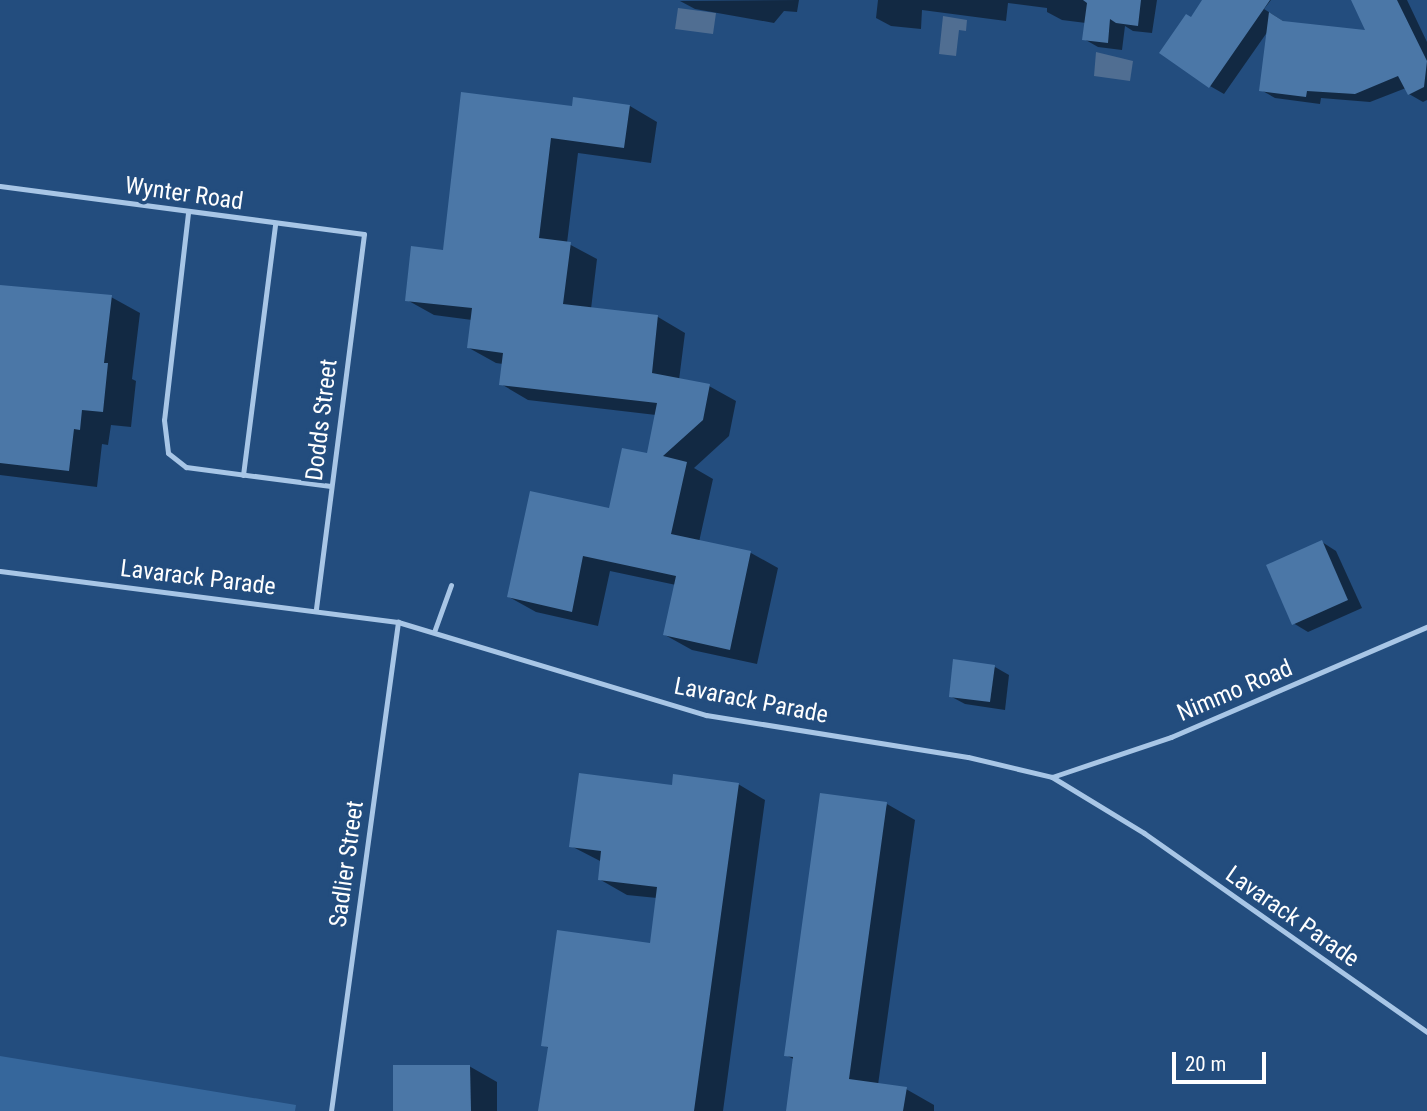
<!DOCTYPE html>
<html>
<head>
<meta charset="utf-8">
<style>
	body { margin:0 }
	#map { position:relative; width:1427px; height:1111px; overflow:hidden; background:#234d7e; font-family:"Roboto Condensed",sans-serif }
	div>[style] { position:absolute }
	.green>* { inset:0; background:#36679c }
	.water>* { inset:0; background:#506e92 }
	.shadow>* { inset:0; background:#0007 }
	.building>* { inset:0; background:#4b77a7 }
	.lane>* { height:5px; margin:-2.5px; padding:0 2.5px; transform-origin:2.5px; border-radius:2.5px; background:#a8c6e6 }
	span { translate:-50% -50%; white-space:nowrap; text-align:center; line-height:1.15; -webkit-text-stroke:7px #234d7e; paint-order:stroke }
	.street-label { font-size:24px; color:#fff }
	.scale { position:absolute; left:1172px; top:1052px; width:94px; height:32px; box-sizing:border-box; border:4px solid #fff; border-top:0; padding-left:9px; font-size:21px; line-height:24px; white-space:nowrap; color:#fff; -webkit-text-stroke:5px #234d7e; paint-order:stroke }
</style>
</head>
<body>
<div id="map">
	<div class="green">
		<i style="clip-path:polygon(0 1056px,296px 1105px,295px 1111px,0 1111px)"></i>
	</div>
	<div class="water">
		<i style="clip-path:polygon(678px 8px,716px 13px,713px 34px,675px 29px)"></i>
		<i style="clip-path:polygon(943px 16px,967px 20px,966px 31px,959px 30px,956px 56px,939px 54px)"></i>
		<i style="clip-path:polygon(1096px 52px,1133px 61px,1130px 81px,1094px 76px)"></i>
	</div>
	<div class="shadow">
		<i style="clip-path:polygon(799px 0,797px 12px,784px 11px,774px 23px,695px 9px,680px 1px)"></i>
		<i style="clip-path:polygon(878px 0,1157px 0,1152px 33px,1133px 31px,1125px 26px,1122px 50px,1098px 47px,1084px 39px,1086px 23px,1062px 20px,1047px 12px,1047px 8px,1008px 3px,1006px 21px,922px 10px,921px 29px,891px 26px,876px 18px)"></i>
		<i style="clip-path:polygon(1204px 0,1271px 0,1264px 9px,1286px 23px,1368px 32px,1363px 0,1407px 0,1427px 42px,1427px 100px,1423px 102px,1409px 94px,1406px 88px,1370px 102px,1321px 98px,1320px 104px,1275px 98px,1261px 90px,1268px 31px,1224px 94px,1210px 86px,1191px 19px)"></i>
		<i style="clip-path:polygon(630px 106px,657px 122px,651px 163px,578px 153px,567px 243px,597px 259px,591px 309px,658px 317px,685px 333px,679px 380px,709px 386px,736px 401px,729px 436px,694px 468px,713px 479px,699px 542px,751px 553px,778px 568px,757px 664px,692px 650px,665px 635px,676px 585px,610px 571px,598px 626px,536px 612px,509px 597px,611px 510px,648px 456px,656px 415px,528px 400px,501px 384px,503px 364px,496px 363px,469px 348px,472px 320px,434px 315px,407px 300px,445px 252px,574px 107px)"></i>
		<i style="clip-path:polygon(0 287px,111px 297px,140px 313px,132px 379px,136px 381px,131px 427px,111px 425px,108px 445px,102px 444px,97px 487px,0 475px)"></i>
		<i style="clip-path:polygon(1322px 542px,1336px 551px,1362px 608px,1308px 632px,1293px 623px)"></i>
		<i style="clip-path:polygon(995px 667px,1009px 675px,1005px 710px,965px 704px,950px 696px)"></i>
		<i style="clip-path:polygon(738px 784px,765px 800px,723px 1111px,540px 1111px,549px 1048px,543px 1045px,651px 945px,657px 898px,627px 895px,599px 879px,602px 862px,571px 846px,673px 787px)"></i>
		<i style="clip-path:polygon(887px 804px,915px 820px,878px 1085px,906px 1089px,934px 1105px,934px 1111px,788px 1111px,795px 1060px,786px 1055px)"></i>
		<i style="clip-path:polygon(469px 1066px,497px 1082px,497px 1111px,395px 1111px)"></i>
	</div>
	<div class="building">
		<i style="clip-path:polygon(1083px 0,1141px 0,1138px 26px,1116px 23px,1110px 19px,1108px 43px,1082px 40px,1087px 3px)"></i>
		<i style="clip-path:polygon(1202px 0,1270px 0,1209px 88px,1159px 53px,1186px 14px,1191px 17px)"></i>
		<i style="clip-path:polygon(1351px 0,1397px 0,1427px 61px,1424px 87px,1408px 95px,1398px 76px,1355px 94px,1307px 91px,1306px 97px,1259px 91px,1269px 12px,1283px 21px,1365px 30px)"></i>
		<i style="clip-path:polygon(461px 92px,572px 106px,573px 97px,630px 105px,624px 148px,551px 138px,539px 238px,571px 242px,563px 304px,658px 315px,652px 373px,710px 384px,703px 420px,663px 456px,687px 462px,671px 534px,751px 551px,730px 650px,663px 635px,676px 576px,583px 556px,572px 612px,507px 597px,530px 491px,609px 508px,622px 448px,647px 453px,657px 403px,499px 385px,503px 353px,467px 348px,472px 308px,405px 301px,411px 246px,443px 250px)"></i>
		<i style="clip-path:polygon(0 285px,112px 295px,104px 363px,108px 363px,103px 412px,82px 410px,80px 430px,74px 429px,69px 471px,0 463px)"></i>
		<i style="clip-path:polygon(1322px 540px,1348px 600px,1292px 625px,1266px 565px)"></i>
		<i style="clip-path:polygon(953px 659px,995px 665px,990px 702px,949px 697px)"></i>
		<i style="clip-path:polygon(579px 773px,672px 785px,673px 774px,739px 783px,694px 1111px,538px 1111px,548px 1047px,541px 1046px,557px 930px,650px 943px,657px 887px,598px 880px,601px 851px,569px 847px)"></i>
		<i style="clip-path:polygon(820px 793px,887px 802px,849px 1079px,907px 1087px,903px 1111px,786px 1111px,793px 1057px,784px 1056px)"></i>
		<i style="clip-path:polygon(393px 1065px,470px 1065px,471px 1111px,393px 1111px)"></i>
	</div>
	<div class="lane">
		<i style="left:0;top:186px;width:367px;rotate:7.5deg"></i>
		<i style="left:364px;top:234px;width:379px;rotate:97.3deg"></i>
		<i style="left:188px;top:213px;width:208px;rotate:96.6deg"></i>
		<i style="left:164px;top:420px;width:33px;rotate:83deg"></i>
		<i style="left:168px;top:453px;width:23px;rotate:38deg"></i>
		<i style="left:186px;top:467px;width:146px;rotate:7.5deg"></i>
		<i style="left:243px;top:475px;width:253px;rotate:-82.7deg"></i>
		<i style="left:0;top:571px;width:401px;rotate:7.3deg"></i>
		<i style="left:398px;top:622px;width:322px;rotate:16.8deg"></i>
		<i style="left:706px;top:715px;width:265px;rotate:9.1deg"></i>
		<i style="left:968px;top:757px;width:86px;rotate:13.4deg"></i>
		<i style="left:1052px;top:777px;width:108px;rotate:31.3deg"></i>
		<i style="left:1144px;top:833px;width:346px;rotate:35.1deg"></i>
		<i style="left:434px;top:632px;width:50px;rotate:-70.1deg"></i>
		<i style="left:1052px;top:777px;width:126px;rotate:-18.6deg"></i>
		<i style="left:1171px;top:737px;width:279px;rotate:-23.3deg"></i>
		<i style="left:331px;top:1111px;width:494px;rotate:-82.2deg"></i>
	</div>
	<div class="street-label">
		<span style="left:184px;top:194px;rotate:8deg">Wynter Road</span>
		<span style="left:322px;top:420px;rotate:-83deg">Dodds Street</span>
		<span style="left:198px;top:578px;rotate:7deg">Lavarack Parade</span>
		<span style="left:1235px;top:691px;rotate:-23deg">Nimmo Road</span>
		<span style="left:751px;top:701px;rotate:11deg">Lavarack Parade</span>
		<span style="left:347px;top:864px;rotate:-82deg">Sadlier Street</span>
		<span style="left:1292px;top:917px;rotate:35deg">Lavarack Parade</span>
	</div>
	<div class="scale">20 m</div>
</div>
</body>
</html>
